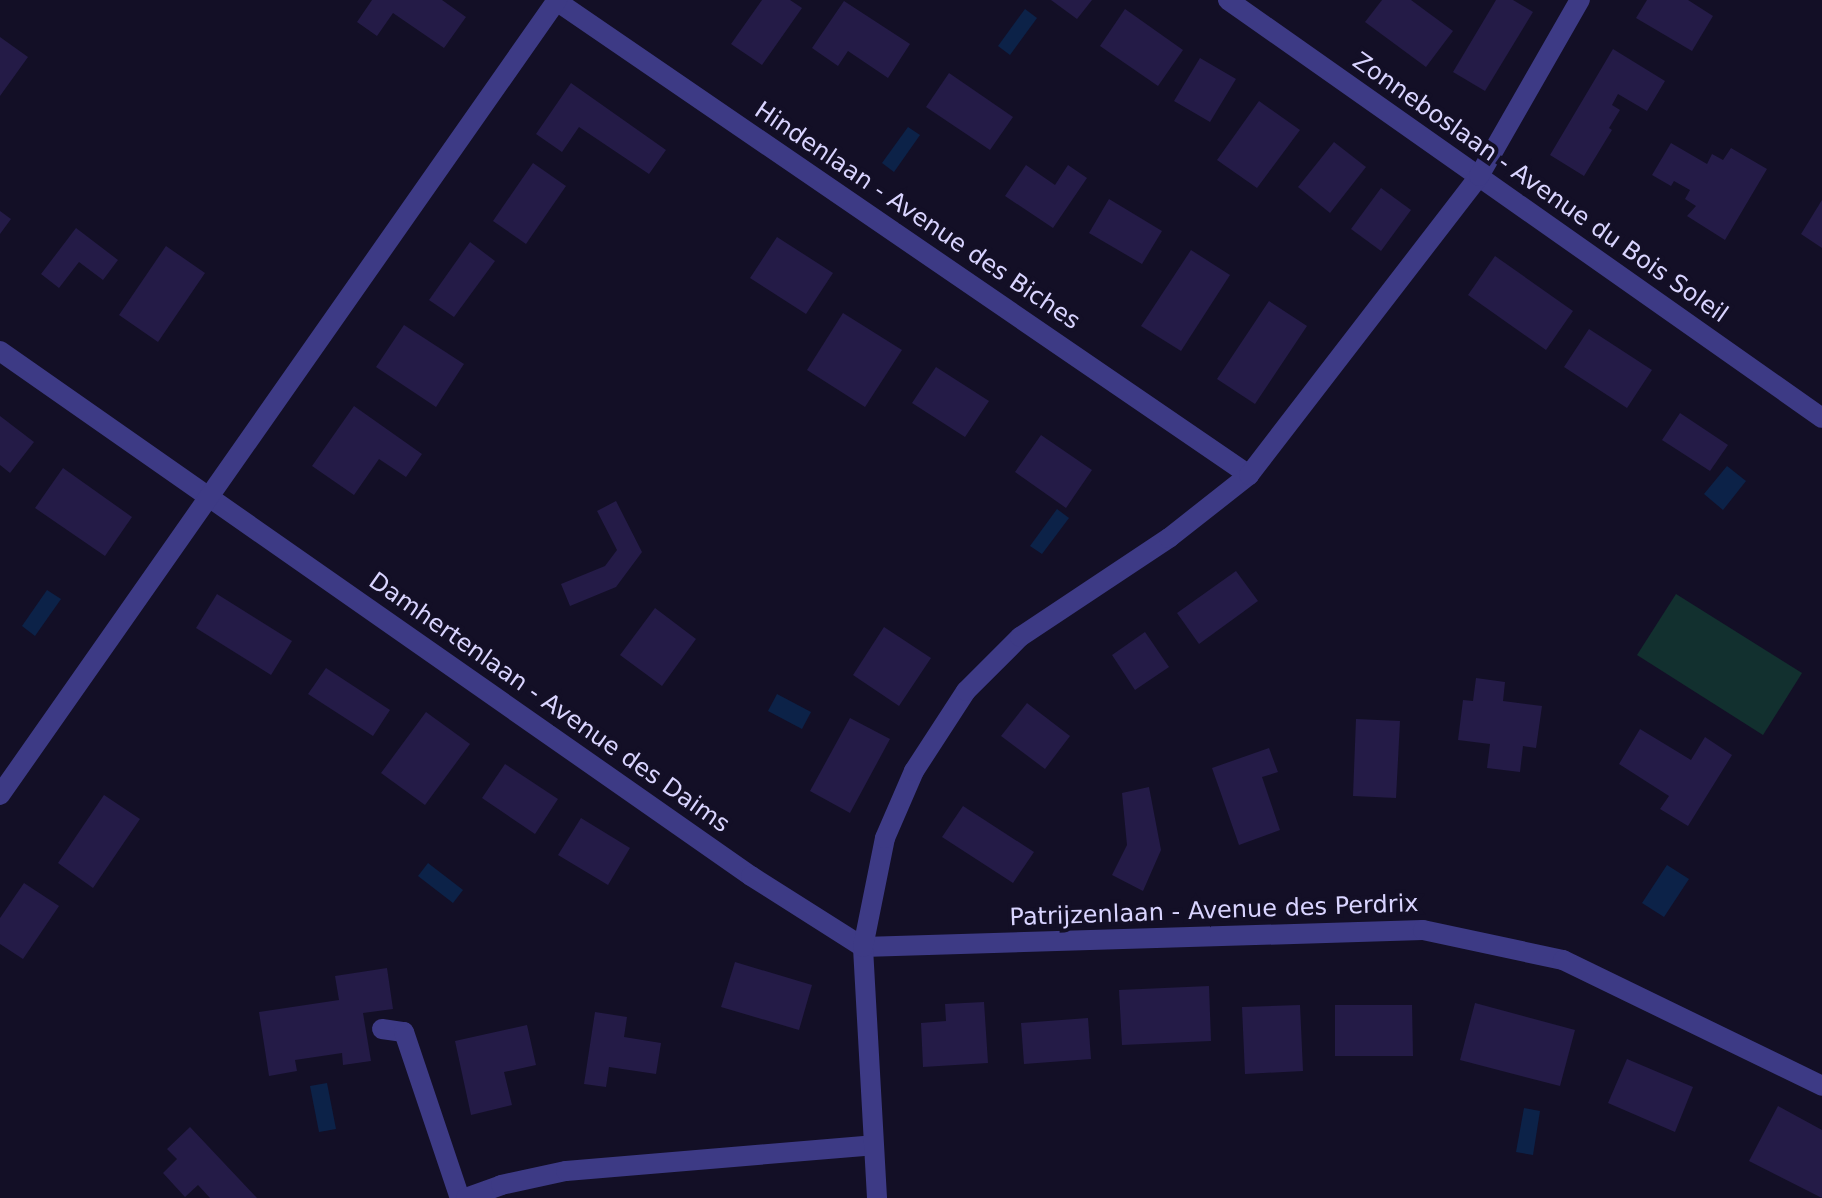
<!DOCTYPE html>
<html>
<head>
<meta charset="utf-8">
<style>
	body { margin:0 }
	#map { position:relative; width:1822px; height:1198px; overflow:hidden; background:#130f26; font-family:"DejaVu Sans",sans-serif }
	div>[style] { position:absolute }
	.green>* { inset:0; background:#12302f }
	.water>* { inset:0; background:#0c2248 }
	.building>* { inset:0; background:#241b47 }
	.minor>* { height:20px; margin:-10px; padding:0 10px; transform-origin:10px; border-radius:10px; background:#3d3a85 }
	span { translate:-50% -50%; white-space:nowrap; text-align:center; line-height:1.15; -webkit-text-stroke:8px #130f26; paint-order:stroke }
	.street-label { font-size:24px; color:#d9d4ff }
</style>
</head>
<body>
<div id="map">
	<div class="green">
		<i style="clip-path:polygon(1676px 594px,1802px 673px,1763px 735px,1637px 655px)"></i>
	</div>
	<div class="water">
		<i style="clip-path:polygon(1025px 9px,1037px 18px,1010px 55px,998px 46px)"></i>
		<i style="clip-path:polygon(908px 127px,920px 135px,894px 172px,882px 163px)"></i>
		<i style="clip-path:polygon(1727px 466px,1746px 481px,1723px 510px,1704px 494px)"></i>
		<i style="clip-path:polygon(1057px 509px,1069px 518px,1042px 554px,1030px 546px)"></i>
		<i style="clip-path:polygon(47px 590px,61px 599px,35px 636px,22px 626px)"></i>
		<i style="clip-path:polygon(777px 694px,811px 712px,802px 729px,768px 711px)"></i>
		<i style="clip-path:polygon(428px 863px,463px 890px,453px 903px,418px 876px)"></i>
		<i style="clip-path:polygon(1667px 865px,1689px 879px,1664px 917px,1642px 903px)"></i>
		<i style="clip-path:polygon(327px 1083px,336px 1129px,319px 1132px,310px 1086px)"></i>
		<i style="clip-path:polygon(1524px 1108px,1540px 1111px,1533px 1155px,1516px 1152px)"></i>
	</div>
	<div class="building">
		<i style="clip-path:polygon(372px 0,442px 0,466px 17px,444px 48px,393px 13px,377px 36px,357px 22px)"></i>
		<i style="clip-path:polygon(762px 0,790px 0,802px 8px,762px 65px,731px 44px)"></i>
		<i style="clip-path:polygon(1051px 0,1092px 0,1077px 19px)"></i>
		<i style="clip-path:polygon(1382px 0,1411px 0,1453px 31px,1426px 67px,1365px 22px)"></i>
		<i style="clip-path:polygon(1496px 0,1513px 0,1533px 12px,1485px 91px,1453px 72px)"></i>
		<i style="clip-path:polygon(1647px 0,1688px 0,1713px 16px,1692px 51px,1636px 18px)"></i>
		<i style="clip-path:polygon(844px 1px,910px 44px,888px 78px,848px 51px,838px 66px,812px 48px)"></i>
		<i style="clip-path:polygon(1125px 9px,1183px 50px,1158px 86px,1100px 46px)"></i>
		<i style="clip-path:polygon(0 37px,28px 57px,0 96px)"></i>
		<i style="clip-path:polygon(1613px 49px,1665px 81px,1647px 111px,1618px 94px,1612px 105px,1620px 110px,1609px 128px,1612px 130px,1584px 176px,1550px 155px)"></i>
		<i style="clip-path:polygon(1200px 58px,1236px 79px,1210px 122px,1174px 101px)"></i>
		<i style="clip-path:polygon(949px 73px,1013px 117px,990px 150px,926px 107px)"></i>
		<i style="clip-path:polygon(571px 83px,666px 150px,649px 174px,579px 127px,562px 152px,536px 134px)"></i>
		<i style="clip-path:polygon(1259px 101px,1300px 130px,1257px 188px,1217px 160px)"></i>
		<i style="clip-path:polygon(1334px 142px,1366px 167px,1330px 213px,1298px 187px)"></i>
		<i style="clip-path:polygon(1671px 143px,1707px 164px,1712px 154px,1723px 160px,1731px 148px,1767px 169px,1725px 240px,1687px 216px,1696px 206px,1685px 199px,1690px 190px,1674px 181px,1671px 186px,1652px 175px)"></i>
		<i style="clip-path:polygon(533px 163px,566px 186px,526px 244px,493px 221px)"></i>
		<i style="clip-path:polygon(1026px 165px,1055px 185px,1068px 165px,1087px 178px,1053px 228px,1005px 196px)"></i>
		<i style="clip-path:polygon(1381px 188px,1411px 210px,1381px 251px,1351px 229px)"></i>
		<i style="clip-path:polygon(1109px 199px,1162px 231px,1142px 264px,1089px 233px)"></i>
		<i style="clip-path:polygon(1822px 200px,1822px 248px,1801px 234px)"></i>
		<i style="clip-path:polygon(0 211px,11px 219px,0 234px)"></i>
		<i style="clip-path:polygon(76px 228px,118px 260px,103px 280px,79px 262px,59px 288px,41px 274px)"></i>
		<i style="clip-path:polygon(777px 237px,833px 273px,806px 314px,750px 278px)"></i>
		<i style="clip-path:polygon(470px 242px,495px 261px,454px 317px,429px 300px)"></i>
		<i style="clip-path:polygon(166px 246px,205px 273px,158px 342px,119px 315px)"></i>
		<i style="clip-path:polygon(1191px 250px,1230px 275px,1181px 351px,1141px 326px)"></i>
		<i style="clip-path:polygon(1495px 256px,1573px 311px,1546px 350px,1468px 295px)"></i>
		<i style="clip-path:polygon(1269px 301px,1307px 326px,1255px 404px,1217px 379px)"></i>
		<i style="clip-path:polygon(843px 313px,902px 350px,865px 407px,807px 370px)"></i>
		<i style="clip-path:polygon(404px 325px,464px 364px,436px 407px,376px 367px)"></i>
		<i style="clip-path:polygon(1589px 329px,1652px 370px,1627px 408px,1564px 367px)"></i>
		<i style="clip-path:polygon(936px 367px,989px 401px,965px 437px,912px 403px)"></i>
		<i style="clip-path:polygon(354px 406px,422px 454px,406px 477px,379px 459px,354px 495px,312px 466px)"></i>
		<i style="clip-path:polygon(1680px 413px,1728px 445px,1710px 471px,1662px 440px)"></i>
		<i style="clip-path:polygon(0 416px,34px 442px,10px 473px,0 465px)"></i>
		<i style="clip-path:polygon(1041px 435px,1092px 470px,1066px 508px,1015px 472px)"></i>
		<i style="clip-path:polygon(63px 468px,132px 517px,105px 556px,35px 508px)"></i>
		<i style="clip-path:polygon(616px 501px,642px 552px,616px 587px,570px 606px,561px 584px,605px 566px,617px 550px,597px 511px)"></i>
		<i style="clip-path:polygon(1236px 571px,1258px 601px,1199px 644px,1177px 613px)"></i>
		<i style="clip-path:polygon(217px 594px,292px 641px,271px 675px,196px 628px)"></i>
		<i style="clip-path:polygon(655px 608px,696px 639px,662px 686px,620px 655px)"></i>
		<i style="clip-path:polygon(884px 627px,931px 658px,899px 706px,853px 675px)"></i>
		<i style="clip-path:polygon(1145px 632px,1169px 667px,1135px 690px,1112px 655px)"></i>
		<i style="clip-path:polygon(326px 668px,390px 710px,373px 736px,308px 694px)"></i>
		<i style="clip-path:polygon(1476px 678px,1505px 682px,1503px 701px,1542px 706px,1536px 748px,1523px 746px,1520px 772px,1487px 768px,1490px 744px,1458px 740px,1463px 700px,1473px 701px)"></i>
		<i style="clip-path:polygon(1027px 703px,1070px 736px,1045px 769px,1001px 736px)"></i>
		<i style="clip-path:polygon(426px 712px,470px 744px,425px 805px,381px 773px)"></i>
		<i style="clip-path:polygon(850px 718px,890px 739px,850px 813px,810px 791px)"></i>
		<i style="clip-path:polygon(1356px 719px,1400px 721px,1396px 798px,1353px 796px)"></i>
		<i style="clip-path:polygon(1640px 729px,1691px 760px,1705px 737px,1732px 755px,1688px 826px,1660px 809px,1669px 796px,1619px 764px)"></i>
		<i style="clip-path:polygon(1269px 748px,1278px 772px,1262px 777px,1280px 830px,1239px 845px,1212px 768px)"></i>
		<i style="clip-path:polygon(505px 764px,558px 799px,535px 834px,482px 798px)"></i>
		<i style="clip-path:polygon(1149px 787px,1161px 850px,1143px 891px,1112px 875px,1127px 845px,1122px 793px)"></i>
		<i style="clip-path:polygon(104px 795px,140px 819px,93px 888px,58px 863px)"></i>
		<i style="clip-path:polygon(963px 806px,1034px 852px,1013px 883px,942px 837px)"></i>
		<i style="clip-path:polygon(581px 818px,630px 848px,608px 885px,558px 855px)"></i>
		<i style="clip-path:polygon(24px 883px,59px 906px,23px 959px,0 944px,0 918px)"></i>
		<i style="clip-path:polygon(735px 962px,812px 985px,799px 1030px,721px 1007px)"></i>
		<i style="clip-path:polygon(387px 968px,393px 1009px,363px 1013px,371px 1061px,343px 1065px,342px 1053px,295px 1060px,297px 1071px,269px 1076px,259px 1012px,339px 1000px,335px 976px)"></i>
		<i style="clip-path:polygon(1209px 986px,1211px 1041px,1122px 1045px,1119px 990px)"></i>
		<i style="clip-path:polygon(984px 1002px,988px 1063px,923px 1067px,921px 1023px,946px 1021px,945px 1004px)"></i>
		<i style="clip-path:polygon(1475px 1003px,1575px 1030px,1560px 1086px,1460px 1060px)"></i>
		<i style="clip-path:polygon(1300px 1005px,1303px 1071px,1245px 1074px,1242px 1007px)"></i>
		<i style="clip-path:polygon(1335px 1005px,1412px 1005px,1413px 1056px,1335px 1056px)"></i>
		<i style="clip-path:polygon(595px 1012px,627px 1017px,624px 1037px,661px 1043px,656px 1074px,609px 1067px,606px 1087px,584px 1084px)"></i>
		<i style="clip-path:polygon(1088px 1018px,1091px 1059px,1024px 1064px,1021px 1023px)"></i>
		<i style="clip-path:polygon(527px 1025px,536px 1065px,504px 1072px,512px 1105px,471px 1115px,455px 1041px)"></i>
		<i style="clip-path:polygon(1627px 1059px,1693px 1087px,1675px 1132px,1608px 1103px)"></i>
		<i style="clip-path:polygon(1778px 1106px,1822px 1130px,1822px 1198px,1749px 1161px)"></i>
		<i style="clip-path:polygon(190px 1127px,257px 1198px,210px 1198px,198px 1185px,185px 1197px,163px 1173px,177px 1159px,167px 1149px)"></i>
	</div>
	<div class="minor">
		<i style="left:555px;top:0;width:841px;rotate:34.39deg"></i>
		<i style="left:1228px;top:0;width:726px;rotate:35.13deg"></i>
		<i style="left:0;top:351px;width:916px;rotate:34.96deg"></i>
		<i style="left:751px;top:876px;width:133px;rotate:32.4deg"></i>
		<i style="left:0;top:795px;width:971px;rotate:-54.98deg"></i>
		<i style="left:863px;top:947px;width:560px;rotate:-1.74deg"></i>
		<i style="left:1423px;top:930px;width:143px;rotate:12.1deg"></i>
		<i style="left:1563px;top:960px;width:288px;rotate:25.9deg"></i>
		<i style="left:382px;top:1029px;width:22px;rotate:8deg"></i>
		<i style="left:404px;top:1032px;width:175px;rotate:71.4deg"></i>
		<i style="left:466px;top:1198px;width:37px;rotate:-20deg"></i>
		<i style="left:501px;top:1185px;width:66px;rotate:-12.2deg"></i>
		<i style="left:566px;top:1171px;width:308px;rotate:-4.8deg"></i>
		<i style="left:877px;top:1198px;width:251px;rotate:-93.2deg"></i>
		<i style="left:863px;top:947px;width:111px;rotate:-78.6deg"></i>
		<i style="left:885px;top:838px;width:73px;rotate:-66.6deg"></i>
		<i style="left:914px;top:771px;width:95px;rotate:-57deg"></i>
		<i style="left:966px;top:691px;width:76px;rotate:-45deg"></i>
		<i style="left:1020px;top:637px;width:179px;rotate:-33.6deg"></i>
		<i style="left:1169px;top:538px;width:102px;rotate:-38.2deg"></i>
		<i style="left:1249px;top:475px;width:377px;rotate:-52.4deg"></i>
		<i style="left:1479px;top:176px;width:203px;rotate:-60.2deg"></i>
	</div>
	<div class="street-label">
		<span style="left:1540px;top:188px;rotate:35deg">Zonneboslaan - Avenue du Bois Soleil</span>
		<span style="left:917px;top:216px;rotate:34deg">Hindenlaan - Avenue des Biches</span>
		<span style="left:549px;top:703px;rotate:35deg">Damhertenlaan - Avenue des Daims</span>
		<span style="left:1214px;top:911px;rotate:-2deg">Patrijzenlaan - Avenue des Perdrix</span>
	</div>
</div>
</body>
</html>
